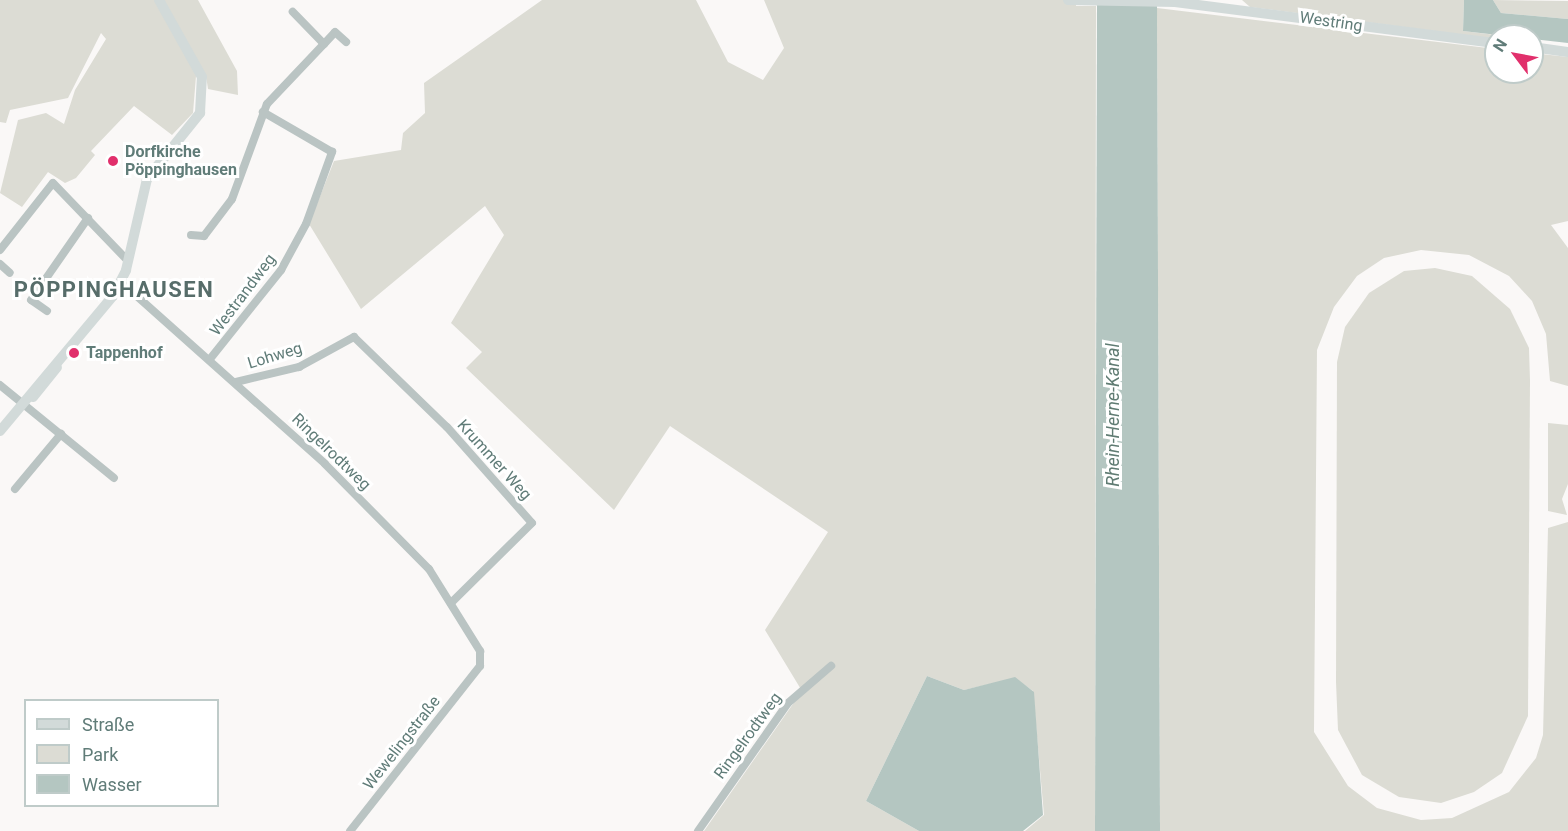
<!DOCTYPE html>
<html>
<head>
<meta charset="utf-8">
<style>
	body { margin:0 }
	#map { position:relative; width:1568px; height:831px; overflow:hidden; background:#faf8f7; font-family:Roboto,sans-serif }
	div>[style] { position:absolute }
	.green>* { inset:0; background:#dcdcd4 }
	.water>* { inset:0; background:#b4c6c1 }
	.minor>* { height:8px; margin:-4px; padding:0 4px; transform-origin:4px; border-radius:4px; background:#bac4c3 }
	.secondary>* { height:10px; margin:-5px; padding:0 5px; transform-origin:5px; border-radius:5px; background:#d2dad9 }
	.dots>* { width:16px; height:16px; translate:-50% -50%; box-sizing:border-box; border:3px solid #fff; border-radius:50% }
	span { translate:-50% -50%; white-space:nowrap; text-align:center; line-height:1.15; -webkit-text-stroke:6px #fff; paint-order:stroke }
	.street-label { font-size:16px; color:#607c78 }
	.poi-label { font-size:16px; color:#607c78; font-weight:700 }
	.left { translate:0 -50%; text-align:left }
	.water-label { font-size:18px; color:#607c73; font-style:italic }
	.district-label { font-size:22px; color:#576d6a; font-weight:700; letter-spacing:1.5px }
	.legend { position:absolute; left:24px; top:699px; width:195px; height:108px; box-sizing:border-box; background:#fff; border:2px solid #bfcbc9; margin:0; padding:8px 10px; list-style:none; font-size:18px; color:#607c78 }
	.legend li { display:flex; align-items:center; gap:12px; height:30px }
	.legend b { width:30px; border:2px solid #bfcbc9 }
	.north { position:absolute; left:1484px; top:24px; width:60px; height:60px; box-sizing:border-box; background:#fff; border:2px solid #bfcbc9; border-radius:50%; rotate:302deg; font-size:16px; font-weight:700; line-height:24px; text-align:center; color:#607c78 }
	.north::after { content:''; display:block; margin:auto; width:21px; height:27px; background:#e1306c; clip-path:polygon(50% 0,100% 100%,50% 72%,0 100%) }
</style>
</head>
<body>
<div id="map">
	<div class="green">
		<i style="clip-path:polygon(0 0,198px 0,237px 71px,238px 95px,208px 89px,206px 76px,196px 76px,193px 113px,172px 135px,134px 106px,91px 151px,95px 155px,76px 178px,65px 183px,37px 165px,48px 172px,22px 207px,0 193px,18px 120px,46px 113px,64px 124px,75px 90px,106px 39px,101px 33px,68px 98px,10px 110px,6px 123px,0 122px)"></i>
		<i style="clip-path:polygon(542px 0,696px 0,728px 62px,763px 80px,784px 48px,764px 0,1076px 0,1076px 6px,1096px 6px,1095px 831px,1025px 831px,1044px 815px,1033px 691px,1015px 678px,964px 690px,927px 676px,866px 801px,919px 831px,704px 831px,802px 691px,765px 630px,828px 532px,670px 426px,614px 510px,466px 368px,482px 352px,451px 323px,504px 235px,485px 206px,361px 309px,309px 224px,334px 161px,401px 150px,403px 133px,425px 113px,424px 83px)"></i>
		<i style="clip-path:polygon(1242px 0,1464px 0,1463px 31px,1504px 36px,1496px 39px,1250px 7px)"></i>
		<i style="clip-path:polygon(1493px 0,1568px 1px,1568px 19px,1501px 13px)"></i>
		<i style="clip-path:polygon(1157px 8px,1496px 49px,1496px 72px,1532px 72px,1532px 53px,1568px 57px,1568px 221px,1551px 225px,1568px 248px,1568px 386px,1550px 381px,1546px 334px,1532px 301px,1509px 276px,1469px 255px,1421px 250px,1384px 258px,1357px 276px,1334px 307px,1317px 350px,1314px 732px,1348px 786px,1377px 808px,1421px 820px,1452px 818px,1509px 792px,1536px 758px,1543px 735px,1548px 528px,1568px 522px,1568px 831px,1160px 831px)"></i>
		<i style="clip-path:polygon(1435px 268px,1472px 276px,1510px 309px,1529px 348px,1530px 381px,1528px 716px,1502px 773px,1474px 792px,1441px 803px,1399px 797px,1362px 775px,1338px 730px,1336px 682px,1337px 362px,1345px 327px,1369px 293px,1404px 271px)"></i>
		<i style="clip-path:polygon(1548px 423px,1568px 425px,1568px 484px,1562px 499px,1567px 515px,1548px 511px)"></i>
	</div>
	<div class="water">
		<i style="clip-path:polygon(1097px 0,1157px 0,1160px 831px,1095px 831px)"></i>
		<i style="clip-path:polygon(1464px 0,1493px 0,1501px 13px,1568px 19px,1568px 43px,1463px 31px)"></i>
		<i style="clip-path:polygon(927px 676px,964px 690px,1015px 677px,1034px 692px,1043px 815px,1023px 831px,919px 831px,866px 801px)"></i>
	</div>
	<div class="minor">
		<i style="left:324px;top:44px;width:16px;rotate:-47deg"></i>
		<i style="left:335px;top:32px;width:15px;rotate:42deg"></i>
		<i style="left:191px;top:235px;width:13px;rotate:4deg"></i>
		<i style="left:204px;top:236px;width:46px;rotate:-52.9deg"></i>
		<i style="left:232px;top:199px;width:101px;rotate:-69.8deg"></i>
		<i style="left:267px;top:104px;width:83px;rotate:-46.5deg"></i>
		<i style="left:324px;top:44px;width:45px;rotate:-134.1deg"></i>
		<i style="left:0;top:250px;width:85px;rotate:-51.7deg"></i>
		<i style="left:53px;top:183px;width:108px;rotate:46.1deg"></i>
		<i style="left:0;top:264px;width:13px;rotate:42deg"></i>
		<i style="left:121px;top:282px;width:273px;rotate:41.7deg"></i>
		<i style="left:325px;top:464px;width:148px;rotate:45.3deg"></i>
		<i style="left:429px;top:569px;width:97px;rotate:58.1deg"></i>
		<i style="left:480px;top:651px;width:15px;rotate:90deg"></i>
		<i style="left:480px;top:666px;width:210px;rotate:128.2deg"></i>
		<i style="left:47px;top:311px;width:19px;rotate:-145deg"></i>
		<i style="left:31px;top:300px;width:100px;rotate:-55.2deg"></i>
		<i style="left:210px;top:359px;width:114px;rotate:-51.4deg"></i>
		<i style="left:281px;top:270px;width:52px;rotate:-61.5deg"></i>
		<i style="left:306px;top:224px;width:77px;rotate:-70.1deg"></i>
		<i style="left:332px;top:152px;width:80px;rotate:-149.9deg"></i>
		<i style="left:236px;top:382px;width:65px;rotate:-13.4deg"></i>
		<i style="left:299px;top:367px;width:63px;rotate:-28.6deg"></i>
		<i style="left:354px;top:337px;width:129px;rotate:44.1deg"></i>
		<i style="left:447px;top:427px;width:128px;rotate:48.5deg"></i>
		<i style="left:532px;top:523px;width:114px;rotate:135.4deg"></i>
		<i style="left:0;top:385px;width:147px;rotate:39.2deg"></i>
		<i style="left:15px;top:489px;width:72px;rotate:-50.1deg"></i>
		<i style="left:698px;top:831px;width:156px;rotate:-54.9deg"></i>
		<i style="left:788px;top:703px;width:57px;rotate:-40.7deg"></i>
	</div>
	<div class="secondary">
		<i style="left:1068px;top:0;width:107px;rotate:1.1deg"></i>
		<i style="left:1175px;top:2px;width:324px;rotate:7.3deg"></i>
		<i style="left:1532px;top:47px;width:36px;rotate:8deg"></i>
		<i style="left:33px;top:397px;width:38px;rotate:-51deg"></i>
		<i style="left:0;top:431px;width:176px;rotate:-50.1deg"></i>
		<i style="left:113px;top:296px;width:29px;rotate:-63deg"></i>
		<i style="left:126px;top:270px;width:93px;rotate:-77deg"></i>
		<i style="left:147px;top:179px;width:85px;rotate:-51.2deg"></i>
		<i style="left:200px;top:113px;width:36px;rotate:-87deg"></i>
		<i style="left:202px;top:77px;width:88px;rotate:-119.2deg"></i>
	</div>
	<div class="dots">
		<i style="left:113px;top:161px;background:#e1306c"></i>
		<i style="left:74px;top:353px;background:#e1306c"></i>
	</div>
	<div class="street-label">
		<span style="left:1331px;top:22px;rotate:8deg">Westring</span>
		<span style="left:243px;top:295px;rotate:-53deg">Westrandweg</span>
		<span style="left:275px;top:356px;rotate:-17deg">Lohweg</span>
		<span style="left:331px;top:452px;rotate:44deg">Ringelrodtweg</span>
		<span style="left:494px;top:460px;rotate:48deg">Krummer Weg</span>
		<span style="left:748px;top:736px;rotate:-54deg">Ringelrodtweg</span>
		<span style="left:402px;top:743px;rotate:-52deg">Wewelingstraße</span>
	</div>
	<div class="poi-label">
		<span class="left" style="left:125px;top:161px">Dorfkirche<br>Pöppinghausen</span>
		<span class="left" style="left:86px;top:353px">Tappenhof</span>
	</div>
	<div class="water-label">
		<span style="left:1113px;top:415px;rotate:-90deg">Rhein-Herne-Kanal</span>
	</div>
	<div class="district-label">
		<span style="left:114px;top:290px">PÖPPINGHAUSEN</span>
	</div>
	<ul class="legend">
	<li><b style="height:8px;background:#d2dad9"></b>Straße</li>
	<li><b style="height:16px;background:#dcdcd4"></b>Park</li>
	<li><b style="height:16px;background:#b4c6c1"></b>Wasser</li>
	</ul>
	<div class="north">N</div>
</div>
</body>
</html>
